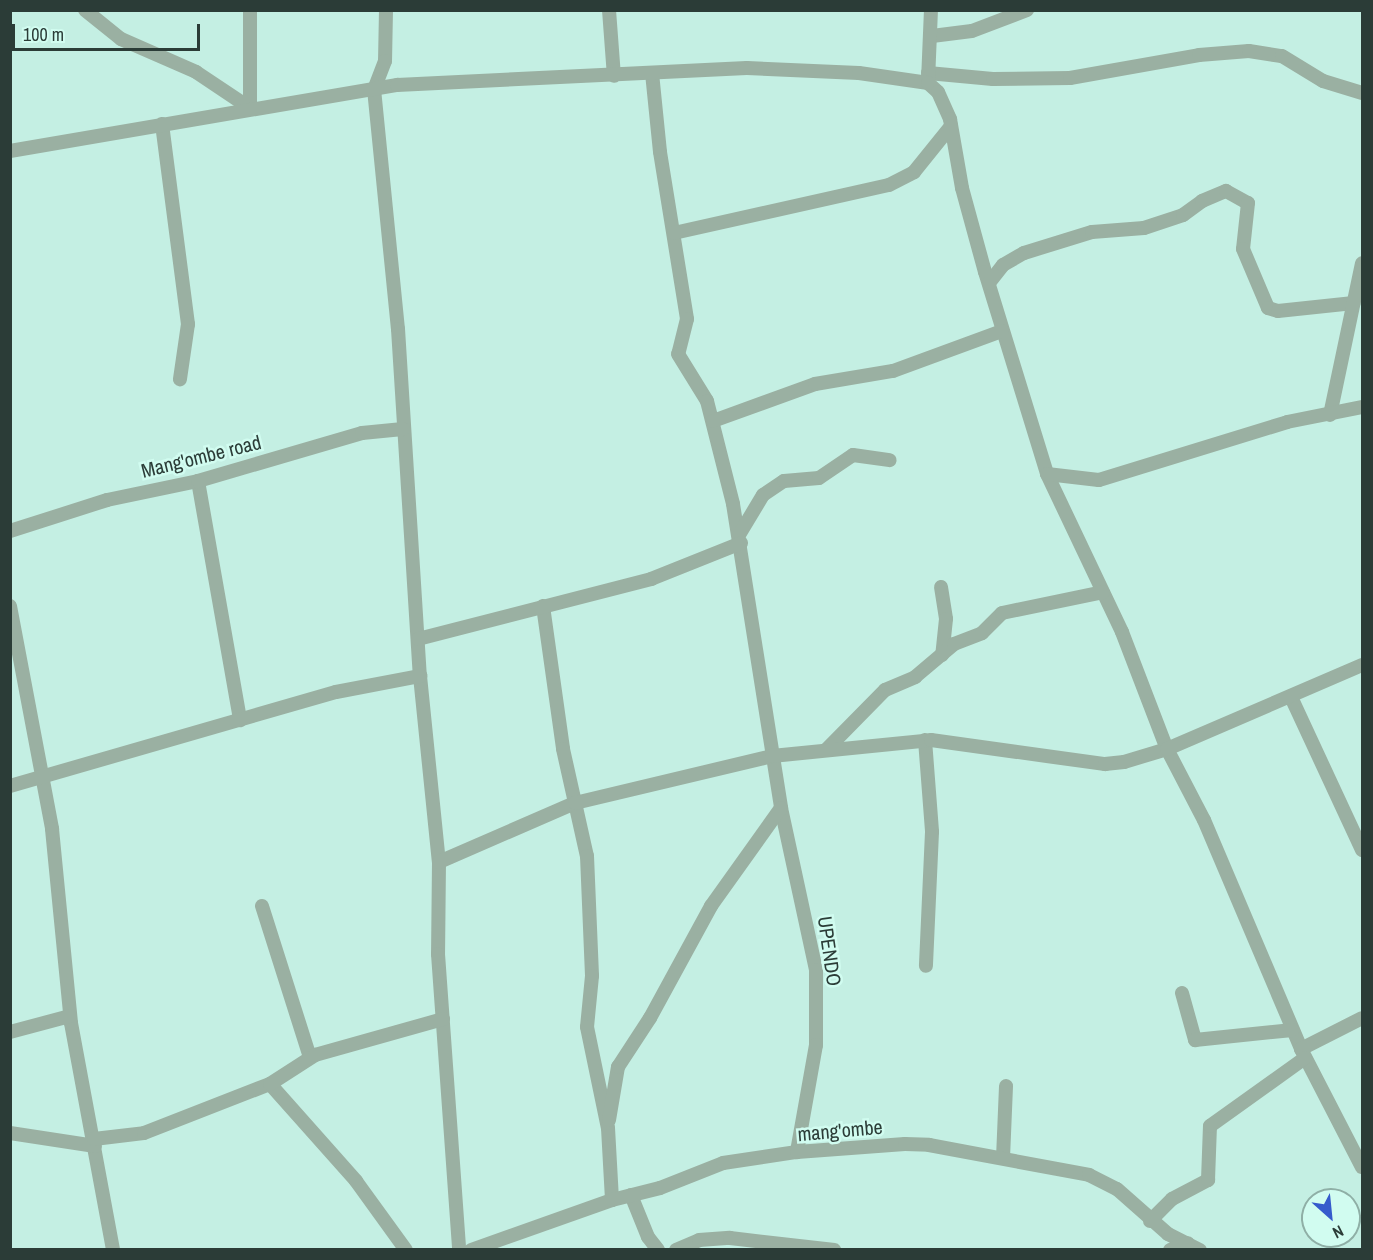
<!DOCTYPE html>
<html>
<head>
<meta charset="utf-8">
<style>
	body { margin:0 }
	#map { position:relative; width:1373px; height:1260px; overflow:hidden; background:#c4efe3; font-family:"Archivo Narrow",sans-serif }
	div>[style] { position:absolute }
	.minor>* { height:14px; margin:-7px; padding:0 7px; transform-origin:7px; border-radius:7px; background:#9ab0a2 }
	span { translate:-50% -50%; white-space:nowrap; text-align:center; line-height:1.15; -webkit-text-stroke:5px #d1fcf0; paint-order:stroke }
	.street-label { font-size:20px; color:#2b3c37 }
	.frame { position:absolute; inset:0; border:12px solid #2b3c37; pointer-events:none }
	.north { position:absolute; left:1301px; top:1188px; width:60px; height:60px; box-sizing:border-box; background:#d1fcf0; border:2px solid #8fafa6; border-radius:50%; rotate:153deg; font-size:16px; font-weight:700; line-height:24px; text-align:center; color:#2b3c37 }
	.north::after { content:''; display:block; margin:auto; width:21px; height:27px; background:#355bcc; clip-path:polygon(50% 0,100% 100%,50% 72%,0 100%) }
	.scale { position:absolute; left:12px; top:24px; width:188px; height:27px; box-sizing:border-box; border:3px solid #2b3c37; border-top:0; padding-left:8px; font-size:18px; line-height:21px; white-space:nowrap; color:#2b3c37; -webkit-text-stroke:4px #d1fcf0; paint-order:stroke }
</style>
</head>
<body>
<div id="map">
	<div class="minor">
		<i style="left:85px;top:10px;width:46px;rotate:38.9deg"></i>
		<i style="left:121px;top:39px;width:82px;rotate:23.7deg"></i>
		<i style="left:196px;top:72px;width:65px;rotate:33.7deg"></i>
		<i style="left:386px;top:10px;width:51px;rotate:91.1deg"></i>
		<i style="left:385px;top:61px;width:30px;rotate:111deg"></i>
		<i style="left:374px;top:89px;width:241px;rotate:84.3deg"></i>
		<i style="left:398px;top:329px;width:348px;rotate:86.4deg"></i>
		<i style="left:420px;top:676px;width:187px;rotate:84.2deg"></i>
		<i style="left:439px;top:862px;width:92px;rotate:90.6deg"></i>
		<i style="left:438px;top:954px;width:297px;rotate:85.9deg"></i>
		<i style="left:609px;top:10px;width:66px;rotate:85.7deg"></i>
		<i style="left:932px;top:36px;width:40px;rotate:-7.1deg"></i>
		<i style="left:972px;top:31px;width:59px;rotate:-20.9deg"></i>
		<i style="left:652px;top:73px;width:79px;rotate:84.2deg"></i>
		<i style="left:660px;top:152px;width:169px;rotate:80.8deg"></i>
		<i style="left:687px;top:319px;width:36px;rotate:104deg"></i>
		<i style="left:678px;top:354px;width:55px;rotate:58.3deg"></i>
		<i style="left:707px;top:401px;width:106px;rotate:75.8deg"></i>
		<i style="left:733px;top:504px;width:308px;rotate:81deg"></i>
		<i style="left:781px;top:808px;width:166px;rotate:77.8deg"></i>
		<i style="left:816px;top:970px;width:75px;rotate:90deg"></i>
		<i style="left:816px;top:1045px;width:109px;rotate:100.1deg"></i>
		<i style="left:928px;top:73px;width:65px;rotate:5.3deg"></i>
		<i style="left:993px;top:79px;width:77px;rotate:-0.7deg"></i>
		<i style="left:1070px;top:78px;width:131px;rotate:-10.1deg"></i>
		<i style="left:1199px;top:55px;width:50px;rotate:-4.6deg"></i>
		<i style="left:1249px;top:51px;width:33px;rotate:9deg"></i>
		<i style="left:1282px;top:56px;width:48px;rotate:31.4deg"></i>
		<i style="left:1323px;top:81px;width:41px;rotate:17.1deg"></i>
		<i style="left:928px;top:81px;width:71px;rotate:-87.6deg"></i>
		<i style="left:250px;top:108px;width:98px;rotate:-90deg"></i>
		<i style="left:162px;top:124px;width:202px;rotate:82.6deg"></i>
		<i style="left:188px;top:324px;width:56px;rotate:98.3deg"></i>
		<i style="left:10px;top:151px;width:393px;rotate:-9.7deg"></i>
		<i style="left:397px;top:85px;width:350px;rotate:-2.8deg"></i>
		<i style="left:747px;top:68px;width:112px;rotate:2.6deg"></i>
		<i style="left:859px;top:73px;width:70px;rotate:8.2deg"></i>
		<i style="left:928px;top:83px;width:13px;rotate:42deg"></i>
		<i style="left:938px;top:92px;width:30px;rotate:66deg"></i>
		<i style="left:950px;top:119px;width:70px;rotate:80.1deg"></i>
		<i style="left:962px;top:188px;width:87px;rotate:74.7deg"></i>
		<i style="left:985px;top:272px;width:211px;rotate:72.9deg"></i>
		<i style="left:1047px;top:474px;width:175px;rotate:64.6deg"></i>
		<i style="left:1122px;top:632px;width:125px;rotate:69deg"></i>
		<i style="left:1167px;top:749px;width:80px;rotate:62.5deg"></i>
		<i style="left:1204px;top:820px;width:249px;rotate:67deg"></i>
		<i style="left:1301px;top:1049px;width:133px;rotate:62.7deg"></i>
		<i style="left:674px;top:233px;width:220px;rotate:-12.6deg"></i>
		<i style="left:889px;top:185px;width:28px;rotate:-27deg"></i>
		<i style="left:914px;top:172px;width:59px;rotate:-51.2deg"></i>
		<i style="left:989px;top:283px;width:23px;rotate:-52deg"></i>
		<i style="left:1003px;top:265px;width:24px;rotate:-30deg"></i>
		<i style="left:1024px;top:253px;width:71px;rotate:-17.2deg"></i>
		<i style="left:1092px;top:232px;width:52px;rotate:-4.4deg"></i>
		<i style="left:1144px;top:228px;width:41px;rotate:-18.4deg"></i>
		<i style="left:1183px;top:215px;width:24px;rotate:-36deg"></i>
		<i style="left:1202px;top:201px;width:26px;rotate:-23deg"></i>
		<i style="left:1226px;top:191px;width:25px;rotate:29deg"></i>
		<i style="left:1248px;top:203px;width:46px;rotate:96.2deg"></i>
		<i style="left:1243px;top:249px;width:64px;rotate:67deg"></i>
		<i style="left:1268px;top:308px;width:10px;rotate:17deg"></i>
		<i style="left:1278px;top:311px;width:76px;rotate:-6deg"></i>
		<i style="left:1330px;top:415px;width:155px;rotate:-78.1deg"></i>
		<i style="left:713px;top:421px;width:109px;rotate:-19.9deg"></i>
		<i style="left:815px;top:384px;width:79px;rotate:-9.5deg"></i>
		<i style="left:893px;top:371px;width:116px;rotate:-20.2deg"></i>
		<i style="left:1047px;top:474px;width:52px;rotate:6.6deg"></i>
		<i style="left:1099px;top:480px;width:197px;rotate:-17.1deg"></i>
		<i style="left:1287px;top:422px;width:76px;rotate:-11.3deg"></i>
		<i style="left:198px;top:481px;width:243px;rotate:80deg"></i>
		<i style="left:10px;top:531px;width:102px;rotate:-17.7deg"></i>
		<i style="left:107px;top:500px;width:93px;rotate:-11.8deg"></i>
		<i style="left:198px;top:481px;width:171px;rotate:-16.3deg"></i>
		<i style="left:362px;top:433px;width:41px;rotate:-5.6deg"></i>
		<i style="left:739px;top:535px;width:47px;rotate:-59deg"></i>
		<i style="left:763px;top:495px;width:25px;rotate:-34deg"></i>
		<i style="left:784px;top:481px;width:35px;rotate:-5deg"></i>
		<i style="left:819px;top:478px;width:41px;rotate:-34.1deg"></i>
		<i style="left:853px;top:455px;width:37px;rotate:8deg"></i>
		<i style="left:941px;top:587px;width:32px;rotate:81deg"></i>
		<i style="left:946px;top:619px;width:36px;rotate:96deg"></i>
		<i style="left:10px;top:606px;width:227px;rotate:79.3deg"></i>
		<i style="left:52px;top:829px;width:195px;rotate:84.4deg"></i>
		<i style="left:71px;top:1023px;width:231px;rotate:79.5deg"></i>
		<i style="left:543px;top:606px;width:144px;rotate:82deg"></i>
		<i style="left:563px;top:749px;width:110px;rotate:77.4deg"></i>
		<i style="left:587px;top:856px;width:120px;rotate:87.6deg"></i>
		<i style="left:592px;top:976px;width:51px;rotate:95.6deg"></i>
		<i style="left:587px;top:1027px;width:103px;rotate:78.3deg"></i>
		<i style="left:608px;top:1128px;width:72px;rotate:86.8deg"></i>
		<i style="left:418px;top:639px;width:241px;rotate:-14.4deg"></i>
		<i style="left:651px;top:579px;width:97px;rotate:-21.8deg"></i>
		<i style="left:1291px;top:697px;width:169px;rotate:65.1deg"></i>
		<i style="left:925px;top:740px;width:92px;rotate:85.6deg"></i>
		<i style="left:932px;top:832px;width:134px;rotate:92.6deg"></i>
		<i style="left:826px;top:750px;width:84px;rotate:-45.5deg"></i>
		<i style="left:885px;top:690px;width:33px;rotate:-23deg"></i>
		<i style="left:915px;top:677px;width:51px;rotate:-40.2deg"></i>
		<i style="left:954px;top:644px;width:30px;rotate:-21deg"></i>
		<i style="left:982px;top:633px;width:28px;rotate:-45deg"></i>
		<i style="left:1002px;top:613px;width:103px;rotate:-11.7deg"></i>
		<i style="left:10px;top:786px;width:339px;rotate:-16.1deg"></i>
		<i style="left:336px;top:692px;width:86px;rotate:-10.8deg"></i>
		<i style="left:439px;top:862px;width:148px;rotate:-23.5deg"></i>
		<i style="left:575px;top:803px;width:203px;rotate:-13.4deg"></i>
		<i style="left:772px;top:756px;width:160px;rotate:-5.7deg"></i>
		<i style="left:931px;top:740px;width:176px;rotate:7.9deg"></i>
		<i style="left:1105px;top:764px;width:19px;rotate:-6deg"></i>
		<i style="left:1124px;top:762px;width:45px;rotate:-16.8deg"></i>
		<i style="left:1167px;top:749px;width:212px;rotate:-23.3deg"></i>
		<i style="left:262px;top:906px;width:158px;rotate:72.4deg"></i>
		<i style="left:1182px;top:993px;width:49px;rotate:74.5deg"></i>
		<i style="left:1195px;top:1040px;width:98px;rotate:-5.9deg"></i>
		<i style="left:10px;top:1032px;width:62px;rotate:-14.9deg"></i>
		<i style="left:1301px;top:1049px;width:68px;rotate:-26.9deg"></i>
		<i style="left:270px;top:1084px;width:130px;rotate:48.4deg"></i>
		<i style="left:356px;top:1181px;width:85px;rotate:54.1deg"></i>
		<i style="left:609px;top:1120px;width:54px;rotate:-80.4deg"></i>
		<i style="left:618px;top:1067px;width:59px;rotate:-56.9deg"></i>
		<i style="left:650px;top:1018px;width:128px;rotate:-61.4deg"></i>
		<i style="left:711px;top:906px;width:120px;rotate:-54.5deg"></i>
		<i style="left:10px;top:1133px;width:86px;rotate:8.7deg"></i>
		<i style="left:94px;top:1139px;width:50px;rotate:-6.8deg"></i>
		<i style="left:144px;top:1133px;width:135px;rotate:-21.3deg"></i>
		<i style="left:270px;top:1084px;width:54px;rotate:-32.8deg"></i>
		<i style="left:315px;top:1055px;width:133px;rotate:-15.7deg"></i>
		<i style="left:1003px;top:1158px;width:72px;rotate:-87.6deg"></i>
		<i style="left:631px;top:1195px;width:45px;rotate:68deg"></i>
		<i style="left:648px;top:1237px;width:16px;rotate:52deg"></i>
		<i style="left:1150px;top:1221px;width:31px;rotate:-45deg"></i>
		<i style="left:1172px;top:1199px;width:41px;rotate:-27.8deg"></i>
		<i style="left:1208px;top:1180px;width:54px;rotate:-87.9deg"></i>
		<i style="left:1210px;top:1126px;width:117px;rotate:-35.6deg"></i>
		<i style="left:471px;top:1250px;width:150px;rotate:-19.5deg"></i>
		<i style="left:612px;top:1200px;width:49px;rotate:-14deg"></i>
		<i style="left:660px;top:1188px;width:68px;rotate:-21.6deg"></i>
		<i style="left:723px;top:1163px;width:75px;rotate:-8.5deg"></i>
		<i style="left:797px;top:1152px;width:108px;rotate:-4.2deg"></i>
		<i style="left:905px;top:1144px;width:24px;rotate:2deg"></i>
		<i style="left:929px;top:1145px;width:163px;rotate:10.6deg"></i>
		<i style="left:1089px;top:1175px;width:31px;rotate:27deg"></i>
		<i style="left:1117px;top:1189px;width:68px;rotate:41.4deg"></i>
		<i style="left:1168px;top:1234px;width:36px;rotate:27deg"></i>
		<i style="left:676px;top:1250px;width:25px;rotate:-23deg"></i>
		<i style="left:699px;top:1240px;width:31px;rotate:-4deg"></i>
		<i style="left:730px;top:1238px;width:105px;rotate:6.6deg"></i>
		<i style="left:1170px;top:1250px;width:19px;rotate:-21deg"></i>
	</div>
	<div class="street-label">
		<span style="left:201px;top:456px;rotate:-14deg">Mang'ombe road</span>
		<span style="left:830px;top:951px;rotate:82deg">UPENDO</span>
		<span style="left:840px;top:1130px;rotate:-5deg">mang'ombe</span>
	</div>
	<div class="frame"></div>
	<div class="north">N</div>
	<div class="scale">100 m</div>
</div>
</body>
</html>
